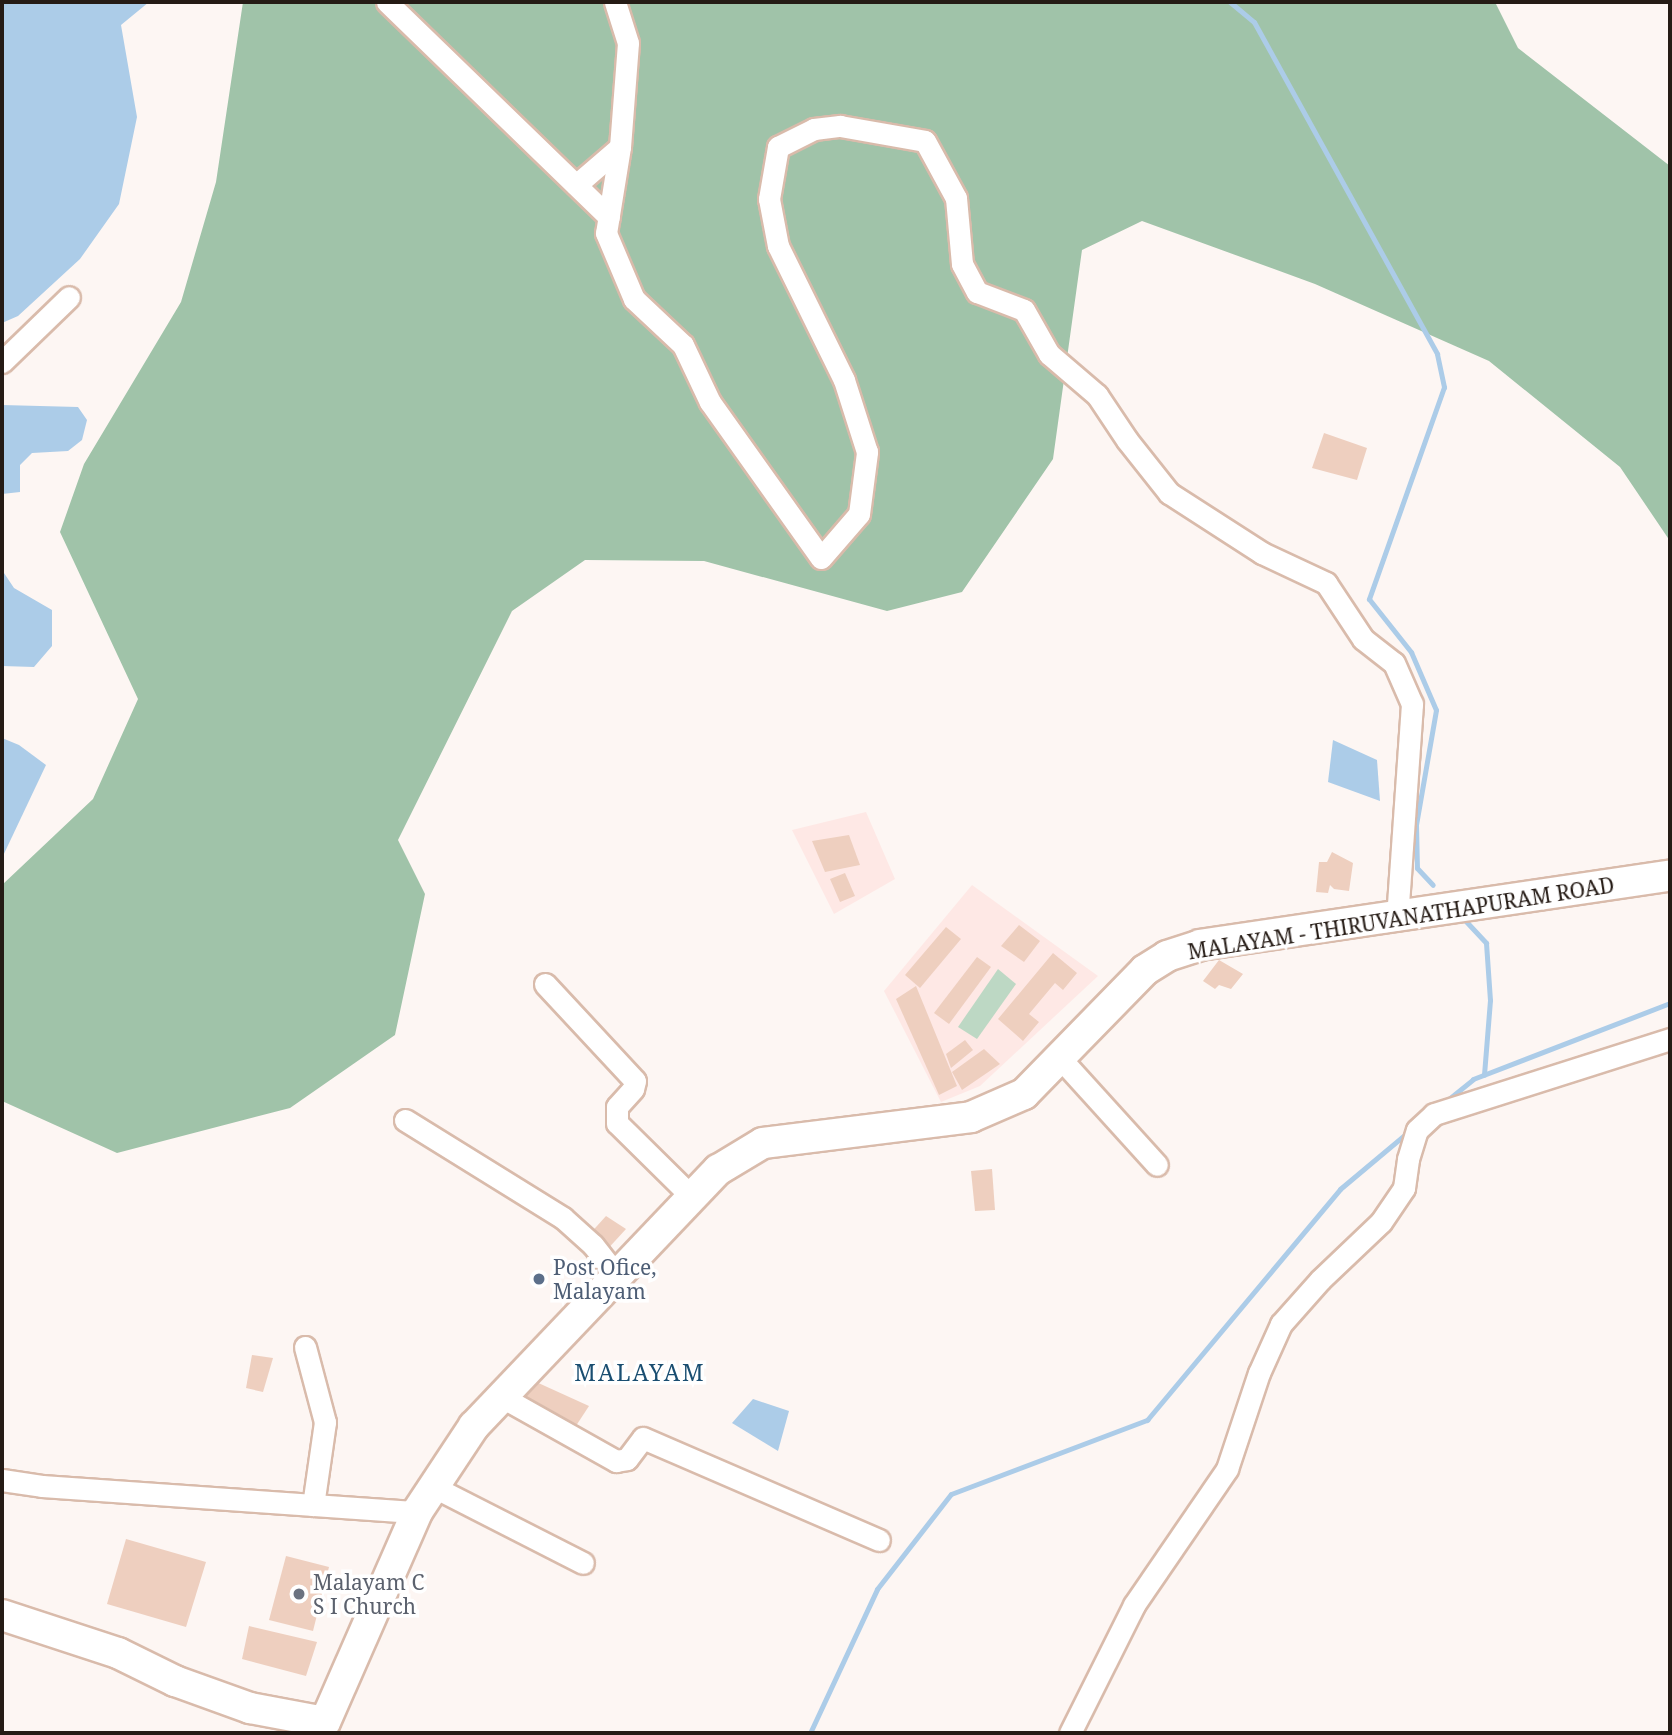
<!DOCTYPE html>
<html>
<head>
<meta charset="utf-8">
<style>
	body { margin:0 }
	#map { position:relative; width:1672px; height:1735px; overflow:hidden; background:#fdf6f3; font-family:"Noto Serif",serif }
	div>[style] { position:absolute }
	.education>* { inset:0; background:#fee8e5 }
	.green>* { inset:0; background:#bdd8c4 }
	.forest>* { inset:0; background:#a0c3a9 }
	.water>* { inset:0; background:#accce8 }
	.stream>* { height:5px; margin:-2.5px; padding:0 2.5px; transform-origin:2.5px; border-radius:2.5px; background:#accce8 }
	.building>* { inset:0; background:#eecfbf }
	.roads { filter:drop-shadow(2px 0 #d9bbab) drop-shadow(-2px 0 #d9bbab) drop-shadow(0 2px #d9bbab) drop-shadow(0 -2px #d9bbab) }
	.street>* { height:21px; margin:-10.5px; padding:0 10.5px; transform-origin:10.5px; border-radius:10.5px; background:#fff }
	.secondary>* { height:30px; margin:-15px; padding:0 15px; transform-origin:15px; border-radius:15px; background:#fff }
	.dots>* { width:19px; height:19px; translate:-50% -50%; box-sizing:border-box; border:4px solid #fff; border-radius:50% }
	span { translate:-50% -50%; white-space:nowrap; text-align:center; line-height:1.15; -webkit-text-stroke:7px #fff; paint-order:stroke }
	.street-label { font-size:21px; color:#251b15 }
	.service-label { font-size:21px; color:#4e5e75 }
	.left { translate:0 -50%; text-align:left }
	.worship-label { font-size:21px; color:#5b616d }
	.neighbourhood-label { font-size:23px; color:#1a4e71; letter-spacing:2px }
	.frame { position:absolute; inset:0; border:4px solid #251b15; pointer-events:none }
</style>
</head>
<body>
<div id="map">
	<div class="education">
		<i style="clip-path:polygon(866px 812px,895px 879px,834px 914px,792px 830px)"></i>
		<i style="clip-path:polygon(972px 885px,1098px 976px,980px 1086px,941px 1102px,884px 991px)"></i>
	</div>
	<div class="green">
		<i style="clip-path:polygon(998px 969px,1016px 984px,977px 1039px,958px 1027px)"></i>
	</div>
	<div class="forest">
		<i style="clip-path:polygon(243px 2px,1495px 2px,1518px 48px,1670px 166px,1670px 541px,1620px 467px,1489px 361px,1315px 284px,1142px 221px,1082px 250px,1053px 459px,962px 592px,887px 611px,704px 561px,585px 560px,512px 611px,398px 840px,425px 894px,395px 1035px,290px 1108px,117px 1153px,2px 1101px,2px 885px,93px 799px,138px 699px,60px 532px,84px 464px,181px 302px,216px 182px)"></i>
	</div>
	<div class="water">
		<i style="clip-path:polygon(2px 2px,149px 2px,121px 25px,137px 117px,119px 204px,80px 259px,18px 316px,2px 323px)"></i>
		<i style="clip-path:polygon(2px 405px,78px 407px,87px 420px,82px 440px,68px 451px,32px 453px,20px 465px,20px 492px,2px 494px)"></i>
		<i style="clip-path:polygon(2px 570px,14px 588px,52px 610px,52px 646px,34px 667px,2px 666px)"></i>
		<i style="clip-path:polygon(2px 738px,19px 745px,46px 765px,2px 858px)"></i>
		<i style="clip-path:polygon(1333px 740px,1377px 760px,1380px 801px,1328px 782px)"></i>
		<i style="clip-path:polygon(753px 1399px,789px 1411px,778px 1451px,732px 1423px)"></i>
	</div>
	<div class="stream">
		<i style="left:1230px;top:2px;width:31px;rotate:40deg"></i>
		<i style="left:1254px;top:22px;width:379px;rotate:61.1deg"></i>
		<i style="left:1437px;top:354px;width:34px;rotate:78deg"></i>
		<i style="left:1444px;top:387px;width:225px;rotate:109.5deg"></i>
		<i style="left:1369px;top:599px;width:68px;rotate:51.6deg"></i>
		<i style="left:1411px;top:652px;width:63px;rotate:66.7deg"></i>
		<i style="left:1436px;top:710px;width:117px;rotate:99.9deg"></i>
		<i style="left:1416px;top:825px;width:43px;rotate:88.7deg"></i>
		<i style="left:1417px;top:868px;width:23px;rotate:47deg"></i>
		<i style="left:1461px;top:916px;width:37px;rotate:47deg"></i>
		<i style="left:1486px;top:943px;width:57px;rotate:86deg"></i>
		<i style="left:1490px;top:1000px;width:75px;rotate:94.6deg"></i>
		<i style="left:1445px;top:1102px;width:36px;rotate:-39deg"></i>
		<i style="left:1473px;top:1079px;width:211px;rotate:-21.1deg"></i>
		<i style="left:810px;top:1733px;width:159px;rotate:-65deg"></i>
		<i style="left:877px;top:1589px;width:120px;rotate:-52.1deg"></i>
		<i style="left:951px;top:1494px;width:210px;rotate:-20.7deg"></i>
		<i style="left:1147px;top:1420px;width:301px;rotate:-50.1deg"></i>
		<i style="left:1340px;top:1189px;width:89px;rotate:-40deg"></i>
	</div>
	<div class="building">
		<i style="clip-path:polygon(1324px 433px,1367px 448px,1357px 480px,1312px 468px)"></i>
		<i style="clip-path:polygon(849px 835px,860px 865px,825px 872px,812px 841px)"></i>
		<i style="clip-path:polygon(1332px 852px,1353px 863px,1349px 891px,1334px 889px,1330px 885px,1328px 893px,1316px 892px,1319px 862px,1327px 862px)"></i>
		<i style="clip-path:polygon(845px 873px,855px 896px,840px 902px,830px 879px)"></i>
		<i style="clip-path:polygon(1019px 925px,1040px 941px,1024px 962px,1001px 946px)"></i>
		<i style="clip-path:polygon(946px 927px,961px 939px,920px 988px,905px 975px)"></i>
		<i style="clip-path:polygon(1053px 953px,1077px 973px,1063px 990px,1055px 983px,1029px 1014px,1039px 1022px,1023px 1041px,998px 1019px)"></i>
		<i style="clip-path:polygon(977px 957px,991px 967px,949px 1024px,934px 1013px)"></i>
		<i style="clip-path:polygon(1219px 960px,1243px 974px,1231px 989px,1219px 985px,1215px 989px,1203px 981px)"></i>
		<i style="clip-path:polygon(916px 986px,957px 1086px,939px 1095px,896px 999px)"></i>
		<i style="clip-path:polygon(965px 1040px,973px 1050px,951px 1068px,946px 1054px)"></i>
		<i style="clip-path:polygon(984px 1049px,1000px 1064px,962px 1090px,952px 1072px)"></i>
		<i style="clip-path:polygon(992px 1169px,995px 1210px,975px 1211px,971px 1171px)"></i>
		<i style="clip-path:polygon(606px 1216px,626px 1229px,604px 1253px,587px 1237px)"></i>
		<i style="clip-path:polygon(252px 1355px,273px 1358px,263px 1392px,246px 1388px)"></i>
		<i style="clip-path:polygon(534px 1381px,589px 1406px,570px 1435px,522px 1405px)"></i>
		<i style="clip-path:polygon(126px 1539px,206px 1562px,186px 1627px,107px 1604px)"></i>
		<i style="clip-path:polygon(286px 1556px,329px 1567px,313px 1631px,269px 1620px)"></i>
		<i style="clip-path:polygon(249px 1626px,317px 1642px,306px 1676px,242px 1659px)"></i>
	</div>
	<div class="roads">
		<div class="street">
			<i style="left:387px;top:2px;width:309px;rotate:44.1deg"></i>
			<i style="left:615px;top:2px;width:43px;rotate:72.4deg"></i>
			<i style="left:628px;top:43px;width:104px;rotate:94.4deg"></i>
			<i style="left:620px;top:147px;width:87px;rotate:99.2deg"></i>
			<i style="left:606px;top:233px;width:72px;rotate:67deg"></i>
			<i style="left:634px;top:299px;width:67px;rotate:43.2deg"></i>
			<i style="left:683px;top:345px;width:63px;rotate:64.7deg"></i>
			<i style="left:710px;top:402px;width:191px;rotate:54.6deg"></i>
			<i style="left:821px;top:558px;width:58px;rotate:-49.2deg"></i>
			<i style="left:859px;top:514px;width:63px;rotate:-82.6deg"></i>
			<i style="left:867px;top:452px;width:76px;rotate:-107.7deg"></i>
			<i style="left:844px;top:380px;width:149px;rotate:-116.2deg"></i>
			<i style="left:778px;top:246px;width:48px;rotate:-100.8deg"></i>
			<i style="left:769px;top:199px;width:53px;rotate:-80.2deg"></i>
			<i style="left:778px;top:147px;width:40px;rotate:-26.6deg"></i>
			<i style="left:814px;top:129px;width:26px;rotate:-7deg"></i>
			<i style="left:840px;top:126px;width:86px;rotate:10deg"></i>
			<i style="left:925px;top:141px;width:65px;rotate:61.5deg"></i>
			<i style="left:956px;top:198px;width:66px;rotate:84.8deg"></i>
			<i style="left:962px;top:264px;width:32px;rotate:62deg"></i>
			<i style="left:977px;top:292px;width:50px;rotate:21deg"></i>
			<i style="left:1024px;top:310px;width:51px;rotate:60.4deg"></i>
			<i style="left:1049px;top:354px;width:63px;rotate:40.5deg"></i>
			<i style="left:1097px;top:395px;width:54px;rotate:56.3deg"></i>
			<i style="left:1127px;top:440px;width:68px;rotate:51.6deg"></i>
			<i style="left:1169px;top:493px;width:111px;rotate:32.8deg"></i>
			<i style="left:1262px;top:553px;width:71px;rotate:25.1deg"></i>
			<i style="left:1326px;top:583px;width:67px;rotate:56.5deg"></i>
			<i style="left:1363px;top:639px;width:39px;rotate:38deg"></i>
			<i style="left:1394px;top:663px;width:45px;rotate:66.3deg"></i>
			<i style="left:1412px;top:704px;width:216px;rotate:94deg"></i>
			<i style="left:576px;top:185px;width:58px;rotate:-40.8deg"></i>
			<i style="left:2px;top:362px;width:93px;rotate:-44.1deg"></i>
			<i style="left:545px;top:984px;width:132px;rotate:47.1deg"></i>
			<i style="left:635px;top:1081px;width:8px;rotate:104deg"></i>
			<i style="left:633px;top:1089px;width:24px;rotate:132deg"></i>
			<i style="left:617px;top:1107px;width:16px;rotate:90deg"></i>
			<i style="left:617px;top:1123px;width:105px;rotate:44.6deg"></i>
			<i style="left:1060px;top:1058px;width:144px;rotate:47.8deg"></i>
			<i style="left:405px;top:1120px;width:186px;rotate:31.8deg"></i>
			<i style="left:563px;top:1218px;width:40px;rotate:42deg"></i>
			<i style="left:593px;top:1245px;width:39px;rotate:52deg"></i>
			<i style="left:305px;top:1347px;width:78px;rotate:75.1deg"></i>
			<i style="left:325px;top:1422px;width:84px;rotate:98.2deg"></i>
			<i style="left:502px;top:1397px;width:131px;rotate:29.3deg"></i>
			<i style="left:616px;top:1461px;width:11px;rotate:-10deg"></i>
			<i style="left:627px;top:1459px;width:26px;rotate:-53deg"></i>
			<i style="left:643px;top:1438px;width:257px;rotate:23.4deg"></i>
			<i style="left:2px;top:1480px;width:40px;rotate:8.5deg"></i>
			<i style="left:42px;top:1486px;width:376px;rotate:4deg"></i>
			<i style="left:434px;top:1487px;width:167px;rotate:27deg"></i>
			<i style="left:1070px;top:1733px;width:143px;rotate:-63.4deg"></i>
			<i style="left:1134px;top:1605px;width:165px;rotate:-55.6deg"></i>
			<i style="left:1227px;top:1469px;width:101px;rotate:-71.6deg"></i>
			<i style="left:1259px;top:1373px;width:54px;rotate:-65.8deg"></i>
			<i style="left:1281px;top:1324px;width:59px;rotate:-48.4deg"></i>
			<i style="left:1320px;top:1280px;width:84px;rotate:-43.6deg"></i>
			<i style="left:1381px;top:1222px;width:41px;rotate:-55.9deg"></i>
			<i style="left:1404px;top:1188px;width:29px;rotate:-82deg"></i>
			<i style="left:1408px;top:1159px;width:30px;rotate:-73deg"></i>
			<i style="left:1417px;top:1130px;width:23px;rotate:-43deg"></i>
			<i style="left:1434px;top:1114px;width:248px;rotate:-17.6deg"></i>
		</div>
		<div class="secondary">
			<i style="left:2px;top:1615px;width:122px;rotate:18.1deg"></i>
			<i style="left:118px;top:1653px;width:64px;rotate:26.2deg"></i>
			<i style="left:175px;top:1681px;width:80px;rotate:19.8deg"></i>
			<i style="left:250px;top:1708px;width:76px;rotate:10.6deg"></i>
			<i style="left:325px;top:1722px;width:229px;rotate:-66.3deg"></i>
			<i style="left:417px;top:1512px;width:103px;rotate:-56.5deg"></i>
			<i style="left:474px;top:1426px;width:354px;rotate:-46.4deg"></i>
			<i style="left:718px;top:1170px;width:52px;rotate:-31deg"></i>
			<i style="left:763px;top:1143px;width:210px;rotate:-7.1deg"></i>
			<i style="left:971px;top:1117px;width:58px;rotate:-23.5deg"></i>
			<i style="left:1024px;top:1094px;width:173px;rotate:-45.7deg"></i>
			<i style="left:1145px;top:970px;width:26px;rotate:-32deg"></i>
			<i style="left:1167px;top:956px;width:35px;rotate:-18deg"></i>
			<i style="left:1200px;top:945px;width:475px;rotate:-8.4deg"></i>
		</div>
	</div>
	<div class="dots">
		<i style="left:539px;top:1279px;background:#5c6f8a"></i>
		<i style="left:299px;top:1594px;background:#6b7280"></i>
	</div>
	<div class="street-label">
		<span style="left:1401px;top:918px;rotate:-9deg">MALAYAM - THIRUVANATHAPURAM ROAD</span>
	</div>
	<div class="service-label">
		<span class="left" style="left:553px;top:1279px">Post Ofice,<br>Malayam</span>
	</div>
	<div class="worship-label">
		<span class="left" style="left:313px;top:1594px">Malayam C<br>S I Church</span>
	</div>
	<div class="neighbourhood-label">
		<span style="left:640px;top:1372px">MALAYAM</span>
	</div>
	<div class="frame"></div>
</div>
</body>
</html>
